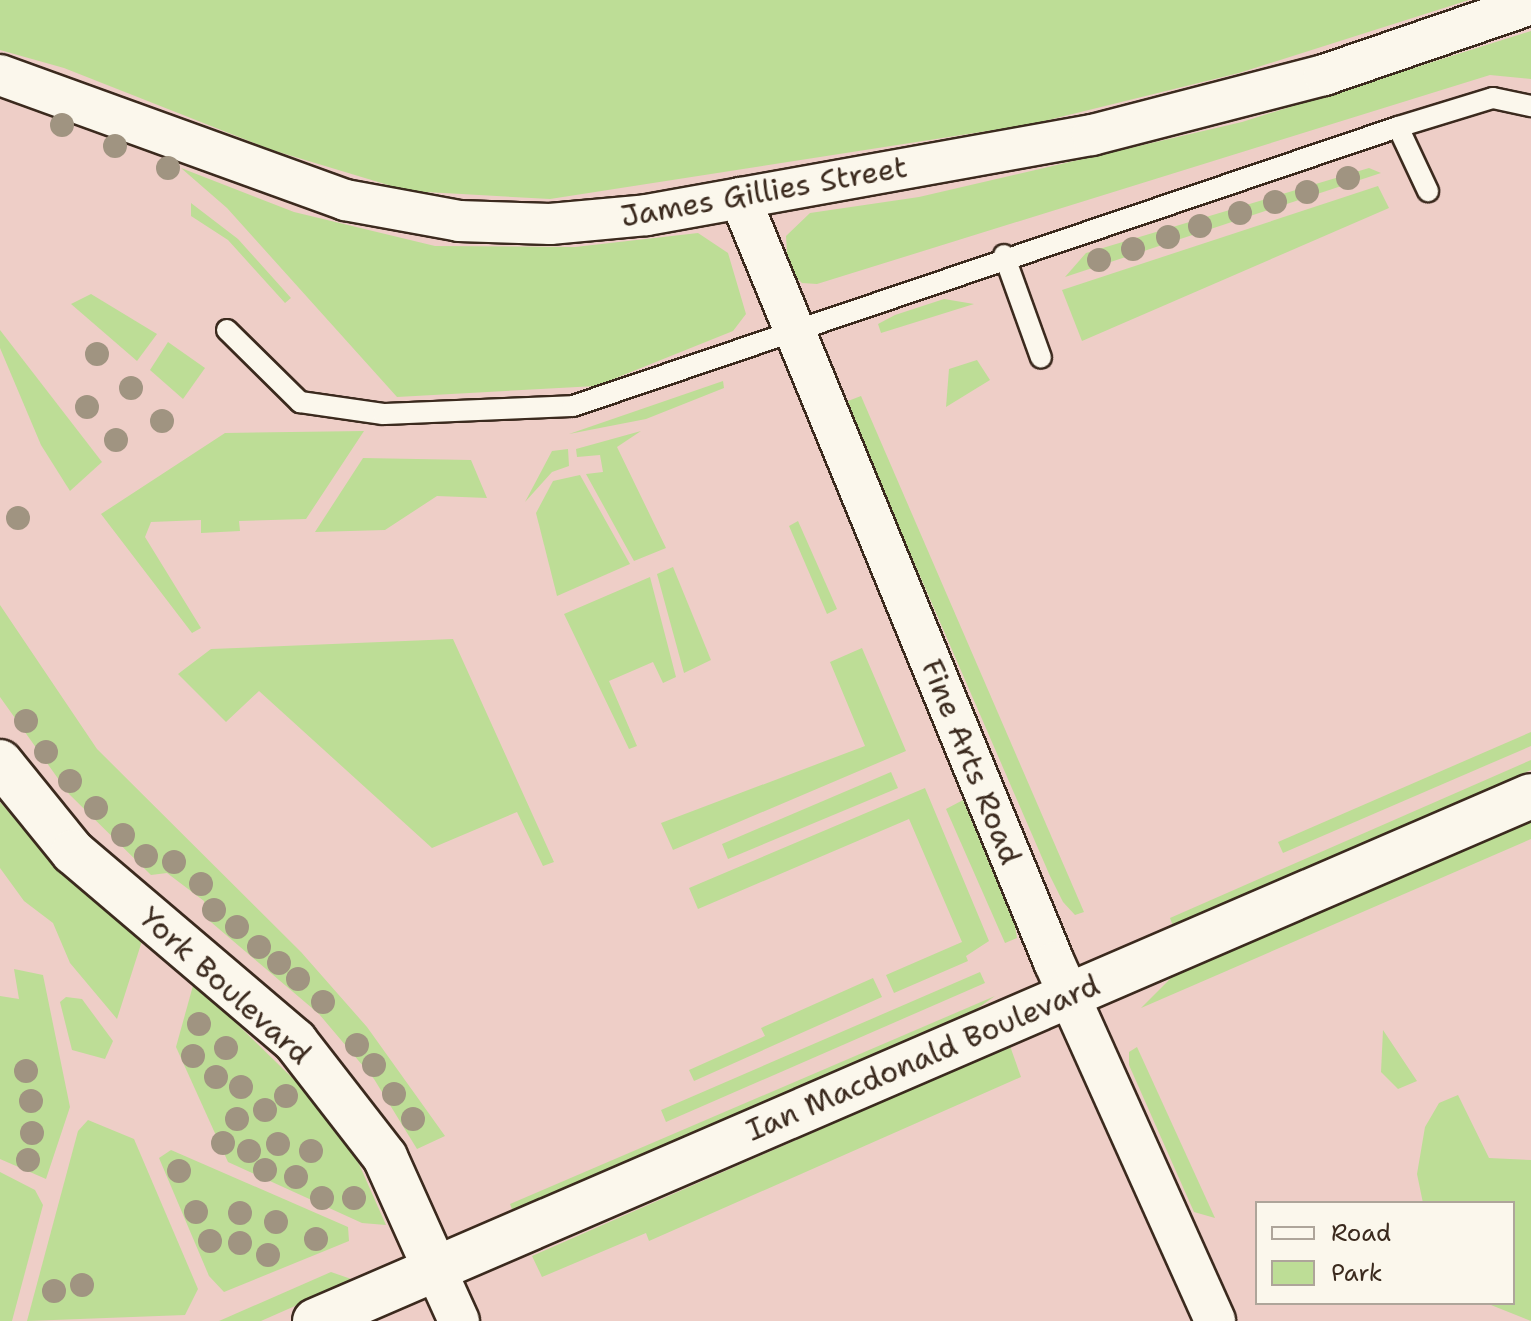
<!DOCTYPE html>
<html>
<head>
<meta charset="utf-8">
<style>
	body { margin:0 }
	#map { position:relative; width:1531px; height:1321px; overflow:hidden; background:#f3dfd6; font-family:"Shantell Sans",sans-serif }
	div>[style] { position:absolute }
	.built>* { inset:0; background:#eecec7 }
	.green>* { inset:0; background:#bddd96 }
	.roads { filter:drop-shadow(2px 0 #3b2a1e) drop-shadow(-2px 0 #3b2a1e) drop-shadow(0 2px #3b2a1e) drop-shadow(0 -2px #3b2a1e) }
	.service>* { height:20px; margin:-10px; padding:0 10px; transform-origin:10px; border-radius:10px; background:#fbf7ec }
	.minor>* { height:40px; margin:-20px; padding:0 20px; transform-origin:20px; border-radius:20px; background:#fbf7ec }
	.tertiary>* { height:44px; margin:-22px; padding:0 22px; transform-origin:22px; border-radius:22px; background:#fbf7ec }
	.trees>* { width:24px; height:24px; margin:-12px; border-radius:50%; background:#a09481 }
	span { translate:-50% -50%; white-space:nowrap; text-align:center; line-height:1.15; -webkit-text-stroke:6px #fbf7ec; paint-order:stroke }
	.street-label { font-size:30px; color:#3b2a1e }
	.legend { position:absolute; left:1255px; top:1201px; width:260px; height:104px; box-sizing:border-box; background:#fbf7ec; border:2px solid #aea59a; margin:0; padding:10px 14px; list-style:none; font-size:24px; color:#3b2a1e }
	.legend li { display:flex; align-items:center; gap:16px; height:40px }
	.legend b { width:40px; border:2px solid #aea59a }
</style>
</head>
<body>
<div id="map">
	<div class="built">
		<i style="clip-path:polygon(evenodd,0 0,1531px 0,1531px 1321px,0 1321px,0 0,1257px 1203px,1513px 1203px,1513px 1303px,1257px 1303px,1257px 1203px)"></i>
	</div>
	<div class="green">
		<i style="clip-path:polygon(0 0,1469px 0,1239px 73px,1032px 124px,550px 199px,408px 191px,272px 150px,64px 68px,0 50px)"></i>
		<i style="clip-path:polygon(1531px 31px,1531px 79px,1490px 75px,817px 284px,802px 283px,788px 270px,786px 236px,810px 213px,919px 197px,1242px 122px)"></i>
		<i style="clip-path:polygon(181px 168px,294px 212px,435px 246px,575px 247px,698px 233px,728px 253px,746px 314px,733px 331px,596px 386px,397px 397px,227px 208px)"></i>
		<i style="clip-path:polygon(1369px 168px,1381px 173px,1065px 277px,1086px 253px)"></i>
		<i style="clip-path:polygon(1378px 186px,1389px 208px,1082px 341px,1062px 290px)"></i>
		<i style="clip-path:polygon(191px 203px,238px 239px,291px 298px,285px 303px,228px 240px,191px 216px)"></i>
		<i style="clip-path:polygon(91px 294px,157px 334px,137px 361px,71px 304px)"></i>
		<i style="clip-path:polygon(944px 299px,974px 304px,881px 333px,878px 324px,895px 315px)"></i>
		<i style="clip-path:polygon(0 330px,102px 462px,70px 491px,41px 445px,0 348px)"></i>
		<i style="clip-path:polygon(168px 342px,205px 368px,183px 399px,150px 370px)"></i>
		<i style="clip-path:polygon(977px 360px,990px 380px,946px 407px,949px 369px)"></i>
		<i style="clip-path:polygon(723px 381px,724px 388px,646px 419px,569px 434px)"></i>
		<i style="clip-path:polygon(861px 396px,1084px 912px,1075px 915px,1063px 902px,1050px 876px,849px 412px,848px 401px)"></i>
		<i style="clip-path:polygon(364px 431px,306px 519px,239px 521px,240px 531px,201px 533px,201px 520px,151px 522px,145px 537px,201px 628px,192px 633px,101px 514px,225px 433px)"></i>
		<i style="clip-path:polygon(641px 431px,617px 447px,666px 548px,634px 561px,586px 474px,603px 472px,600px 455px,577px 457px,576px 449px)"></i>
		<i style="clip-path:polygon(568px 449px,569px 466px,552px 472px,525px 502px,552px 451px)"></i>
		<i style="clip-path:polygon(363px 458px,471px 460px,487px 498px,437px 496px,385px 530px,315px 532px)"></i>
		<i style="clip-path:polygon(580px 475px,630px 564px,557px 596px,536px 513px,553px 481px)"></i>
		<i style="clip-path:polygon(798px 521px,837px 609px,827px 614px,789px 526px)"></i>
		<i style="clip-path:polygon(673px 567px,711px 660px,684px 673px,657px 574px)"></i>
		<i style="clip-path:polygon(650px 577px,676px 677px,663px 683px,653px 662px,609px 681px,637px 746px,629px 749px,564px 614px)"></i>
		<i style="clip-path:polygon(0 605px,97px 749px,301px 952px,367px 1027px,445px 1136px,417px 1149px,374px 1079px,319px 1014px,205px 917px,204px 901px,167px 873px,151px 875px,69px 794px,0 697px)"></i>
		<i style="clip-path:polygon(453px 639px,554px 862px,543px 866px,517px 812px,432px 848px,259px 691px,226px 722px,178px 674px,211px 649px)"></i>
		<i style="clip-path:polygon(862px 648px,906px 751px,673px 850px,661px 823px,865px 746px,830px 662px)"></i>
		<i style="clip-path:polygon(1531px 732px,1531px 746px,1283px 853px,1278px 842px)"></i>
		<i style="clip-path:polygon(1531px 760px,1531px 770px,1173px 926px,1170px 918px)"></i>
		<i style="clip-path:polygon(891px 772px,898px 788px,728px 859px,722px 844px)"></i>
		<i style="clip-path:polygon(925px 788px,989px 941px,966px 956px,968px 961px,894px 993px,886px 975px,962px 942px,909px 819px,698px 909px,689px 888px)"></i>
		<i style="clip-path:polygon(963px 800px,1015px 926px,1017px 938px,1005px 943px,946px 809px)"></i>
		<i style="clip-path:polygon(0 802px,44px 853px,142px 941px,117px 1019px,70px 963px,53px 923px,24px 901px,0 868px)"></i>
		<i style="clip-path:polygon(1531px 821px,1531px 839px,1141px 1008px,1174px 975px)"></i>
		<i style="clip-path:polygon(14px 969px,43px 975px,70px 1107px,46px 1179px,0 1159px,0 996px,19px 999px)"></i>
		<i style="clip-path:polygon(980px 972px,985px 983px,666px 1122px,661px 1110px)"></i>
		<i style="clip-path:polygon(873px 978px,882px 997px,694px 1081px,689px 1070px,765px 1036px,761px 1028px)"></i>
		<i style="clip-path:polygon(194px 982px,319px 1104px,359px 1164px,386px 1225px,362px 1223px,228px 1162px,176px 1047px)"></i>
		<i style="clip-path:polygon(995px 996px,971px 1013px,513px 1212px,510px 1204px)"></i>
		<i style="clip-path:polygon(66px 997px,82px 999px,113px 1041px,105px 1059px,72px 1050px,60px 1002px)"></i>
		<i style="clip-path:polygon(1383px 1030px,1417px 1081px,1398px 1089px,1381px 1072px)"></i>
		<i style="clip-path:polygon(1010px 1046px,1021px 1077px,649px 1241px,646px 1233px,542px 1277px,532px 1256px)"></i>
		<i style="clip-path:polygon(1137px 1047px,1215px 1218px,1194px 1212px,1129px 1065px,1129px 1052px)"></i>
		<i style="clip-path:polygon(1458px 1095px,1489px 1158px,1531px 1160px,1531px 1321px,1486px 1303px,1513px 1303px,1513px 1203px,1423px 1203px,1417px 1174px,1425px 1127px,1439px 1103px)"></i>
		<i style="clip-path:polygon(88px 1120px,134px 1139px,198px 1289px,185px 1315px,27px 1321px,78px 1131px)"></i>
		<i style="clip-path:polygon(171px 1150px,348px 1227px,349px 1241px,224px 1292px,209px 1276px,159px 1158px)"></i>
		<i style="clip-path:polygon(0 1172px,35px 1190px,43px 1205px,12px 1321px,0 1321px)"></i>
		<i style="clip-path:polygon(331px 1272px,354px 1280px,261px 1321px,219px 1321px)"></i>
	</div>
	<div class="roads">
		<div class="service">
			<i style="left:1398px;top:127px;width:71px;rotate:64.9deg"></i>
			<i style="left:1004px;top:255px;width:109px;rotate:70.2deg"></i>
			<i style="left:227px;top:330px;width:103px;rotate:44.6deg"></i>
			<i style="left:300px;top:402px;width:84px;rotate:8.2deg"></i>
			<i style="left:383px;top:414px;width:190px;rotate:-2.4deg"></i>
			<i style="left:573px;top:406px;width:871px;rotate:-18.68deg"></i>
			<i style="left:1398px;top:127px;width:99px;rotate:-17deg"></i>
			<i style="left:1493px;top:98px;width:39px;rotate:12deg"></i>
		</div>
		<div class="minor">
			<i style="left:0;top:75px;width:367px;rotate:19.9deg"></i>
			<i style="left:345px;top:200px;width:116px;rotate:10.4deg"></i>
			<i style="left:459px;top:221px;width:91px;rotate:1.9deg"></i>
			<i style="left:550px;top:224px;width:97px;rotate:-5.3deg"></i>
			<i style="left:647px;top:215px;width:452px;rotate:-10.2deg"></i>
			<i style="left:1092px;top:135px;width:240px;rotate:-14.5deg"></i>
			<i style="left:1324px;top:75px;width:219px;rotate:-18.9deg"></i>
			<i style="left:740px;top:198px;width:826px;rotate:67.66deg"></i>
			<i style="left:1054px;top:962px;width:393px;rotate:65.8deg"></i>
			<i style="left:435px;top:1268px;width:58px;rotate:65.6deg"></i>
		</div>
		<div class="tertiary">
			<i style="left:0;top:762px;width:116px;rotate:51deg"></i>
			<i style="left:73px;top:852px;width:292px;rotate:40.4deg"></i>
			<i style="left:295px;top:1041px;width:147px;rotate:52.2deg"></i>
			<i style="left:385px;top:1157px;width:122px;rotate:65.8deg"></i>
			<i style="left:315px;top:1321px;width:1324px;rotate:-23.35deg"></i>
		</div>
	</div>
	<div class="trees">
		<i style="left:62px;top:125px"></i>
		<i style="left:115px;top:146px"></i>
		<i style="left:168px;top:168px"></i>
		<i style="left:1348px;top:178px"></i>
		<i style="left:1307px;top:192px"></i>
		<i style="left:1275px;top:202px"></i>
		<i style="left:1240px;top:213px"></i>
		<i style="left:1200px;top:226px"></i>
		<i style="left:1168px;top:237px"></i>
		<i style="left:1133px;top:249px"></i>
		<i style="left:1099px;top:260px"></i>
		<i style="left:97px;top:354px"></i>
		<i style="left:131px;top:388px"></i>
		<i style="left:87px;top:407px"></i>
		<i style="left:162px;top:421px"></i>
		<i style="left:116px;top:440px"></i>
		<i style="left:18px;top:518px"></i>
		<i style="left:26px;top:721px"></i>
		<i style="left:46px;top:752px"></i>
		<i style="left:70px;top:781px"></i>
		<i style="left:96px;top:808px"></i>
		<i style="left:123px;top:835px"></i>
		<i style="left:146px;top:856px"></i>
		<i style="left:174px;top:862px"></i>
		<i style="left:201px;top:884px"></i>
		<i style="left:214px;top:910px"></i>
		<i style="left:237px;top:927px"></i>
		<i style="left:259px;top:947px"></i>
		<i style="left:279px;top:963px"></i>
		<i style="left:298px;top:979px"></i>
		<i style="left:323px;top:1002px"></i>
		<i style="left:199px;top:1024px"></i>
		<i style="left:357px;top:1045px"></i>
		<i style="left:226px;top:1048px"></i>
		<i style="left:193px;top:1056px"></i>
		<i style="left:374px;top:1065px"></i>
		<i style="left:26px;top:1071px"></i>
		<i style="left:216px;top:1077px"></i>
		<i style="left:241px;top:1087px"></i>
		<i style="left:394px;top:1094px"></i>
		<i style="left:286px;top:1096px"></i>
		<i style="left:31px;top:1101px"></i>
		<i style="left:265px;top:1110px"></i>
		<i style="left:237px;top:1119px"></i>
		<i style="left:413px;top:1119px"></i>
		<i style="left:32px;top:1133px"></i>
		<i style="left:223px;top:1143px"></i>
		<i style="left:278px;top:1144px"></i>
		<i style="left:249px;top:1151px"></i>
		<i style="left:311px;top:1151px"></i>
		<i style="left:28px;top:1160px"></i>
		<i style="left:265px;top:1170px"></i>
		<i style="left:179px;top:1171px"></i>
		<i style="left:296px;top:1177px"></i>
		<i style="left:322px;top:1198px"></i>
		<i style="left:354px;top:1198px"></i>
		<i style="left:196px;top:1212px"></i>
		<i style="left:240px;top:1213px"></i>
		<i style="left:276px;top:1222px"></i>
		<i style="left:316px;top:1239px"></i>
		<i style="left:210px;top:1241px"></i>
		<i style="left:240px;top:1243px"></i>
		<i style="left:268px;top:1255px"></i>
		<i style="left:82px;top:1285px"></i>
		<i style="left:54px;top:1291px"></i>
	</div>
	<div class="street-label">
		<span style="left:764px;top:192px;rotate:-10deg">James Gillies Street</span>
		<span style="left:971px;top:762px;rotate:68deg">Fine Arts Road</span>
		<span style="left:225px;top:986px;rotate:42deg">York Boulevard</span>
		<span style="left:923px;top:1058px;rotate:-23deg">Ian Macdonald Boulevard</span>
	</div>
	<ul class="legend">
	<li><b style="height:10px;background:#fbf7ec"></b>Road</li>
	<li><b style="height:22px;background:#bddd96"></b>Park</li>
	</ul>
</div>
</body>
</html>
